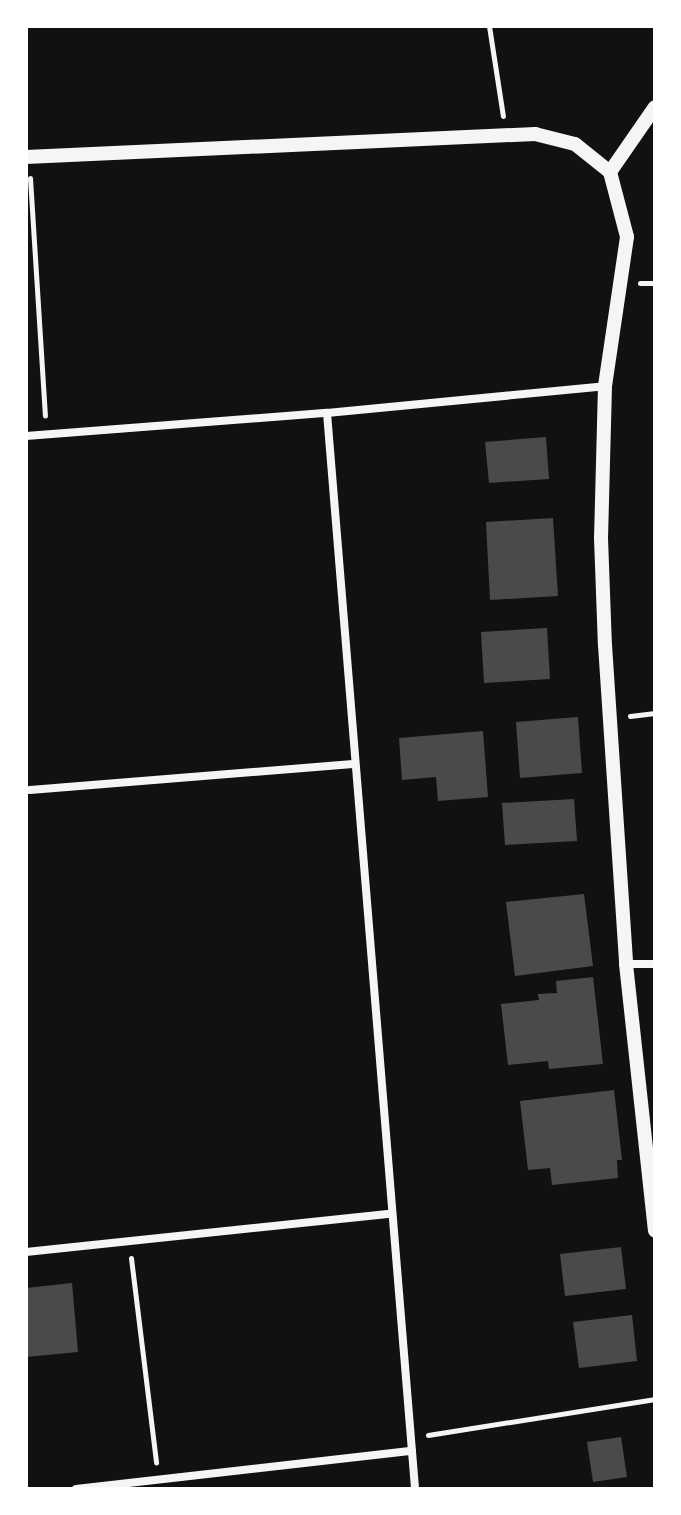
<!DOCTYPE html>
<html>
<head>
<meta charset="utf-8">
<style>
	body { margin:0 }
	#map { position:relative; width:681px; height:1515px; overflow:hidden; background:#111; font-family:"PT Sans",sans-serif }
	div>[style] { position:absolute }
	.building>* { inset:0; background:#4a4a4a }
	.path>* { height:5px; margin:-2.5px; padding:0 2.5px; transform-origin:2.5px; border-radius:2.5px; background:#f5f5f5 }
	.minor>* { height:8px; margin:-4px; padding:0 4px; transform-origin:4px; border-radius:4px; background:#f5f5f5 }
	.tertiary>* { height:14px; margin:-7px; padding:0 7px; transform-origin:7px; border-radius:7px; background:#f5f5f5 }
	span { translate:-50% -50%; white-space:nowrap; text-align:center; line-height:1.15; -webkit-text-stroke:8px #fff; paint-order:stroke }
	.frame { position:absolute; inset:0; border:28px solid #fff; pointer-events:none }
</style>
</head>
<body>
<div id="map">
	<div class="building">
		<i style="clip-path:polygon(546px 437px,549px 479px,489px 483px,485px 442px)"></i>
		<i style="clip-path:polygon(553px 518px,558px 596px,490px 600px,486px 522px)"></i>
		<i style="clip-path:polygon(547px 628px,550px 679px,484px 683px,481px 632px)"></i>
		<i style="clip-path:polygon(578px 717px,582px 773px,520px 778px,516px 722px)"></i>
		<i style="clip-path:polygon(483px 731px,488px 797px,438px 801px,436px 777px,402px 780px,399px 738px)"></i>
		<i style="clip-path:polygon(574px 799px,577px 841px,505px 845px,502px 803px)"></i>
		<i style="clip-path:polygon(584px 894px,593px 966px,515px 976px,506px 902px)"></i>
		<i style="clip-path:polygon(593px 977px,603px 1064px,549px 1069px,548px 1061px,508px 1065px,501px 1004px,539px 1000px,538px 994px,557px 993px,556px 981px)"></i>
		<i style="clip-path:polygon(614px 1090px,622px 1160px,617px 1160px,618px 1178px,552px 1185px,550px 1168px,528px 1170px,520px 1101px)"></i>
		<i style="clip-path:polygon(621px 1247px,626px 1289px,565px 1296px,560px 1254px)"></i>
		<i style="clip-path:polygon(72px 1283px,78px 1352px,26px 1357px,26px 1288px)"></i>
		<i style="clip-path:polygon(632px 1315px,637px 1361px,579px 1368px,573px 1322px)"></i>
		<i style="clip-path:polygon(621px 1437px,627px 1477px,593px 1482px,587px 1442px)"></i>
	</div>
	<div class="path">
		<i style="left:489px;top:26px;width:91px;rotate:81.2deg"></i>
		<i style="left:30px;top:178px;width:238px;rotate:86.4deg"></i>
		<i style="left:640px;top:283px;width:15px"></i>
		<i style="left:630px;top:716px;width:25px;rotate:-7deg"></i>
		<i style="left:131px;top:1258px;width:206px;rotate:83deg"></i>
		<i style="left:428px;top:1435px;width:230px;rotate:-9deg"></i>
	</div>
	<div class="minor">
		<i style="left:327px;top:413px;width:1080px;rotate:85.32deg"></i>
		<i style="left:26px;top:436px;width:302px;rotate:-4.4deg"></i>
		<i style="left:327px;top:413px;width:279px;rotate:-5.5deg"></i>
		<i style="left:30px;top:790px;width:324px;rotate:-4.6deg"></i>
		<i style="left:626px;top:964px;width:29px"></i>
		<i style="left:26px;top:1252px;width:366px;rotate:-6deg"></i>
		<i style="left:76px;top:1489px;width:338px;rotate:-6.5deg"></i>
	</div>
	<div class="tertiary">
		<i style="left:26px;top:157px;width:510px;rotate:-2.59deg"></i>
		<i style="left:535px;top:134px;width:41px;rotate:14deg"></i>
		<i style="left:575px;top:144px;width:45px;rotate:38.7deg"></i>
		<i style="left:610px;top:172px;width:67px;rotate:75.3deg"></i>
		<i style="left:627px;top:237px;width:151px;rotate:98.4deg"></i>
		<i style="left:605px;top:386px;width:152px;rotate:91.5deg"></i>
		<i style="left:601px;top:538px;width:107px;rotate:87.9deg"></i>
		<i style="left:605px;top:645px;width:320px;rotate:86.2deg"></i>
		<i style="left:626px;top:964px;width:268px;rotate:83.8deg"></i>
		<i style="left:610px;top:172px;width:79px;rotate:-55.3deg"></i>
	</div>
	<div class="frame"></div>
</div>
</body>
</html>
